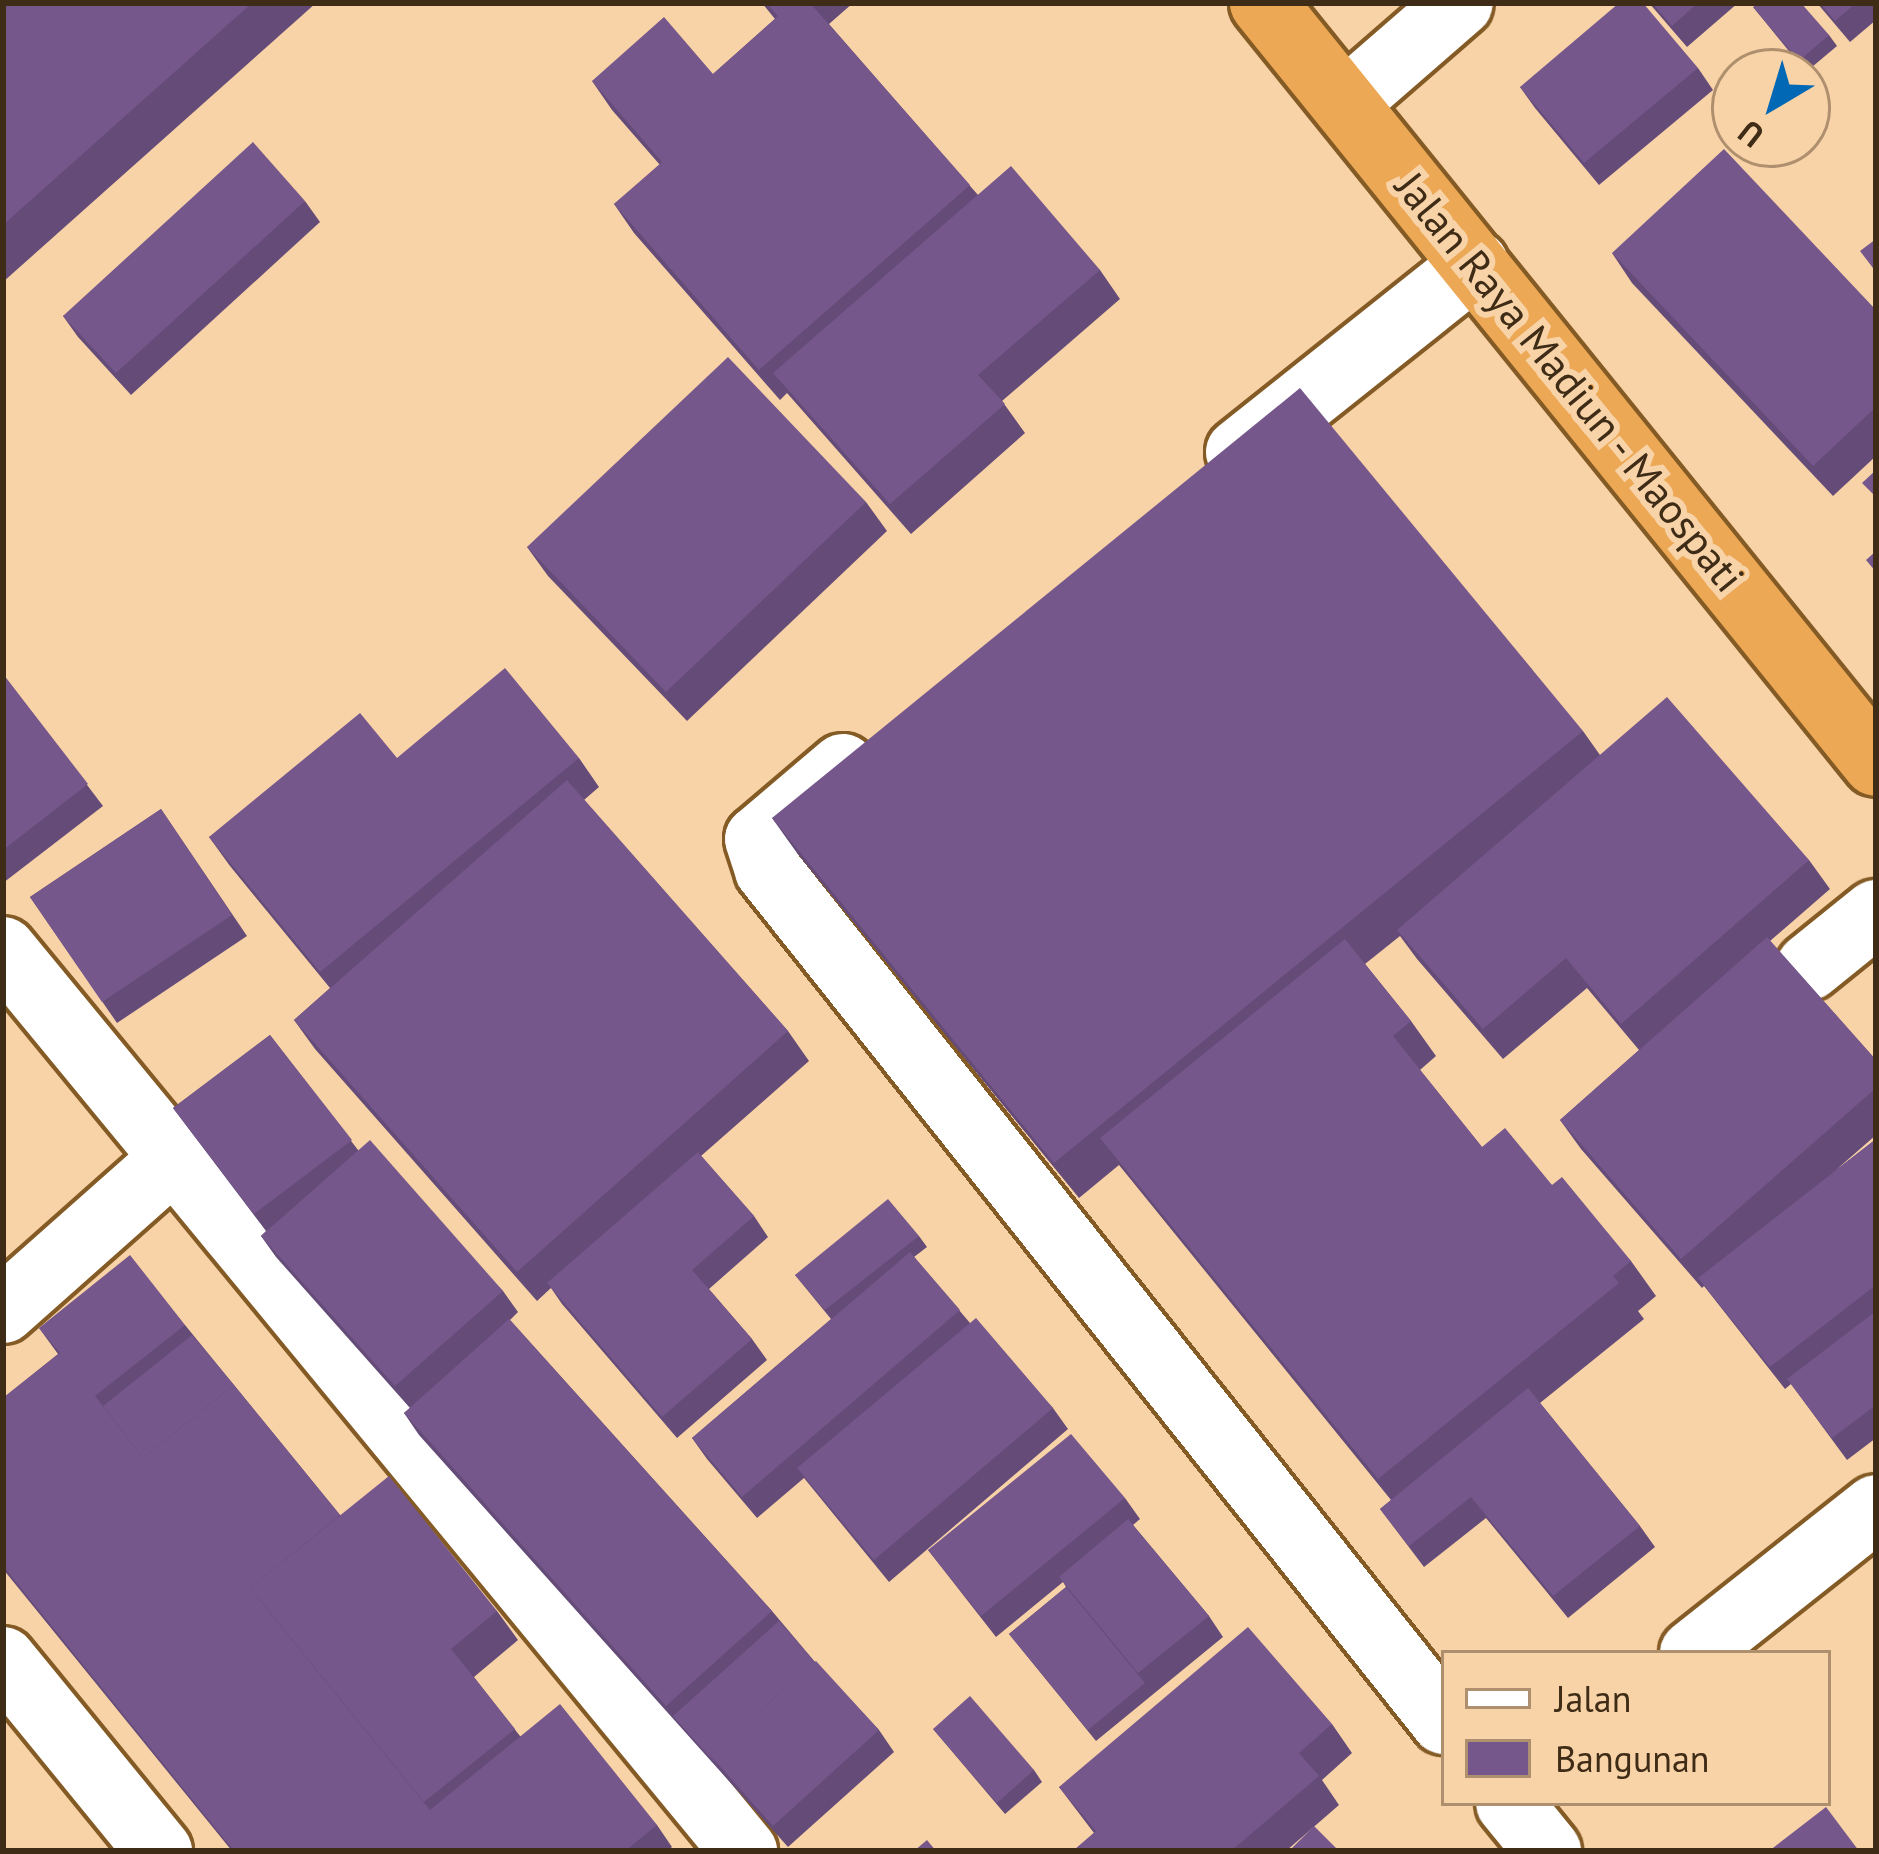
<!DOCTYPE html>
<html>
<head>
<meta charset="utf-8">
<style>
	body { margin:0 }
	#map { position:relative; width:1879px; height:1854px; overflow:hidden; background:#f9d3a8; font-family:"PT Sans",sans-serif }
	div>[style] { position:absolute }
	.roads { filter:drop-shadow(3px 0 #845b25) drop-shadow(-3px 0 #845b25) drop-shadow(0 3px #845b25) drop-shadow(0 -3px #845b25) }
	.minor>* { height:66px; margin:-33px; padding:0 33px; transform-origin:33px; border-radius:33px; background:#fff }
	.highway>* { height:66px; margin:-33px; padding:0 33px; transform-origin:33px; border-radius:33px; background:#eca855 }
	.wall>* { inset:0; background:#654b78 }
	.building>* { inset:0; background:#75578b }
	span { translate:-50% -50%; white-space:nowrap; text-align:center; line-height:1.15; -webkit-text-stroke:12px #f9d3a8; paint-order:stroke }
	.street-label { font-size:42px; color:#3f2c16 }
	.frame { position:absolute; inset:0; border:6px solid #3f2c16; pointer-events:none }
	.legend { position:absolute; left:1441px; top:1650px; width:390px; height:156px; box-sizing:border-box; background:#f9d3a8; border:3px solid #af906e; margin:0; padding:15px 21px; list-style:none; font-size:36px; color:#3f2c16 }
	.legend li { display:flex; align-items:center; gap:24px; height:60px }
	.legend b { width:60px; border:3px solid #af906e }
	.north { position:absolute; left:1711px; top:48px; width:120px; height:120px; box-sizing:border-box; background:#f9d3a8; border:3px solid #af906e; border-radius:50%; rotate:218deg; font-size:33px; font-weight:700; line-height:48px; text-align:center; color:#3f2c16 }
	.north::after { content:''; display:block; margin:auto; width:42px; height:54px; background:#0068b4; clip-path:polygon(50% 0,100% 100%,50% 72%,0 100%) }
</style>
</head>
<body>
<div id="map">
	<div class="roads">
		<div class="minor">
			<i style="left:1345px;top:103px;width:152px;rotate:-41deg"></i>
			<i style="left:1239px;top:452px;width:302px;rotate:-38.5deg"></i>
			<i style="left:843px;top:767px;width:111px;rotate:139.7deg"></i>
			<i style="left:758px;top:839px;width:33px;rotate:72deg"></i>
			<i style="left:768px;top:870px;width:1087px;rotate:51.54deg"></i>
			<i style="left:3px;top:950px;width:1167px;rotate:50.57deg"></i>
			<i style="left:1809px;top:967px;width:86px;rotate:-38.9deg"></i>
			<i style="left:3px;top:1310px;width:226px;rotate:-41.6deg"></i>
			<i style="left:1693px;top:1653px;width:233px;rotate:-38.4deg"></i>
			<i style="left:3px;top:1660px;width:247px;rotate:50.8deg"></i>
			<i style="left:1509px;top:1803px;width:62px;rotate:50.9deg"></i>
		</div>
		<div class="highway">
			<i style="left:1263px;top:3px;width:976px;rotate:51.11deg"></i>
		</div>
	</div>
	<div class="wall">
		<i style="clip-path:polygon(3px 3px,316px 3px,3px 282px)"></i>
		<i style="clip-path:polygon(762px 3px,853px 3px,829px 24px,978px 195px,1100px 270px,1120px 299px,1002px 401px,1025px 433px,911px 534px,787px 393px,780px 400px,634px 233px,614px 204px,660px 165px,612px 110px,592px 81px,713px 74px,775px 19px)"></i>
		<i style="clip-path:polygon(1649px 3px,1738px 3px,1687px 47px)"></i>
		<i style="clip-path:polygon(1817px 3px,1876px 3px,1876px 20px,1850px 42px)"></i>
		<i style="clip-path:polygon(1753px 7px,1829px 35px,1837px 46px,1806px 72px)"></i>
		<i style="clip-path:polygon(1698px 68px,1713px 90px,1599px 185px,1535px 108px,1520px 87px)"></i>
		<i style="clip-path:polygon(305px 201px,320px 222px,131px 395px,78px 337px,63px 316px)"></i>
		<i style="clip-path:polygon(1612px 253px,1876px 310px,1876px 456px,1833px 496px,1632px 283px)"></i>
		<i style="clip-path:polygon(866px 502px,887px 531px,687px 721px,548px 576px,527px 547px)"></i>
		<i style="clip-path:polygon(3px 674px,103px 806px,3px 883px)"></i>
		<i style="clip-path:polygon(1583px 731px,1600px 755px,1809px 860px,1830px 889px,1770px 941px,1876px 1060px,1876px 1135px,1836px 1170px,1876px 1139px,1876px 1438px,1847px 1460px,1791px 1384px,1785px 1389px,1704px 1286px,1702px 1288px,1581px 1149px,1560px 1120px,1639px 1050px,1587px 988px,1503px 1059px,1417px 959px,1400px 936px,1365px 964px,1411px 1021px,1436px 1056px,1420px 1070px,1482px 1147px,1552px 1185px,1631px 1261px,1656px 1296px,1638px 1311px,1644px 1319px,1540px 1403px,1640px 1526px,1655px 1547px,1568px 1618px,1486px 1518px,1424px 1567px,1380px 1509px,1391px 1500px,1119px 1165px,1079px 1198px,797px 853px,772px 818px)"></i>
		<i style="clip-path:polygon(397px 758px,579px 758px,599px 787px,584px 800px,788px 1031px,809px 1061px,701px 1156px,754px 1216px,768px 1237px,709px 1289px,752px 1339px,767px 1360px,677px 1438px,562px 1304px,551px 1288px,537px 1301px,315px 1049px,294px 1020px,330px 988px,230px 866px,209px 837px)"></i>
		<i style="clip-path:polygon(161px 809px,247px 936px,117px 1023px,30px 897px)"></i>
		<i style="clip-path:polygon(270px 1035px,358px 1150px,503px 1291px,518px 1312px,510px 1320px,772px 1611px,815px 1662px,879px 1730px,894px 1752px,788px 1847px,419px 1435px,404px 1413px,410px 1408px,276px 1257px,261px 1236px,266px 1231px,173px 1108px)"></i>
		<i style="clip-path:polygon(919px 1236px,927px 1247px,914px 1257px,970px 1323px,1053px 1408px,1068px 1429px,889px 1582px,804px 1478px,757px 1518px,707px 1459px,692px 1438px,831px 1319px,795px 1275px)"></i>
		<i style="clip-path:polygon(185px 1325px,340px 1515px,497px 1611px,518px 1640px,474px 1677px,520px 1736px,657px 1825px,672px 1847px,667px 1851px,232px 1851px,3px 1569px,3px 1398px,58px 1354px,39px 1328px)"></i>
		<i style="clip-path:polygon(1125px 1498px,1140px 1519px,1133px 1525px,1209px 1616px,1223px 1637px,1096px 1741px,1009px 1634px,1066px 1587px,1063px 1582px,996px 1637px,928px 1550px)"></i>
		<i style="clip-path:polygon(1332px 1724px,1352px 1753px,1322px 1780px,1339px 1805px,1286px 1851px,1073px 1851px,1094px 1833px,1059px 1787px)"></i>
		<i style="clip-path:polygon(933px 1729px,1034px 1770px,1042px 1782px,1005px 1814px)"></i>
	</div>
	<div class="building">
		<i style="clip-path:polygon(3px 3px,252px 3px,3px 225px)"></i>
		<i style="clip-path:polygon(766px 3px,810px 3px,970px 185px,759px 370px,614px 204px,662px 162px,592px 81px,664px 17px,713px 74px,778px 16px)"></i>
		<i style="clip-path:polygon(1619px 3px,1643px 3px,1698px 68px,1584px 163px,1520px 87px)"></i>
		<i style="clip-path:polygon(1652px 3px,1698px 3px,1672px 26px)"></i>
		<i style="clip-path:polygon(1758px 3px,1801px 3px,1829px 35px,1799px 61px,1753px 7px)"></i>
		<i style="clip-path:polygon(1820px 3px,1856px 3px,1835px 21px)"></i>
		<i style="clip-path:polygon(253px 142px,305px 201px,116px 373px,63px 316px)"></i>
		<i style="clip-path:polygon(1724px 149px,1876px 310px,1876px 407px,1813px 466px,1612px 253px)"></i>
		<i style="clip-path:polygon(1011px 166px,1100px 270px,978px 375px,1005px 404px,890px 504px,773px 373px)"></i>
		<i style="clip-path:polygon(1876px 239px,1876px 272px,1860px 251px)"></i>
		<i style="clip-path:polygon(728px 357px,866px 502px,666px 692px,527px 547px)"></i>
		<i style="clip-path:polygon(1300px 388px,1583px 731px,1054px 1163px,772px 818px)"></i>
		<i style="clip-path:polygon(1876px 470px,1876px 497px,1862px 483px)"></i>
		<i style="clip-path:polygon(1876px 551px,1876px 572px,1866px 560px)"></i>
		<i style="clip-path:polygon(505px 668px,579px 758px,320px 972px,209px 837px,360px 713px,397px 758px)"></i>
		<i style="clip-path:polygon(3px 674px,88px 784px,3px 850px)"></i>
		<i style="clip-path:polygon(1667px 697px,1809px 860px,1621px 1024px,1566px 958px,1483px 1029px,1397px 930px)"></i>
		<i style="clip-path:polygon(567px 780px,788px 1031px,517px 1272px,294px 1020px)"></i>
		<i style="clip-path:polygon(161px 809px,232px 915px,102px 1002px,30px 897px)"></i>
		<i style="clip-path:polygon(1767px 937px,1876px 1060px,1876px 1088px,1681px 1259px,1560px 1120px)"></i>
		<i style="clip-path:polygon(1345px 939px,1411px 1021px,1393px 1036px,1482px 1147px,1505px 1128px,1552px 1185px,1562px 1177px,1631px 1261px,1613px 1276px,1619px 1283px,1378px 1479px,1100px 1138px)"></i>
		<i style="clip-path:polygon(270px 1035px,352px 1140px,254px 1214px,173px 1108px)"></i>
		<i style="clip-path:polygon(1876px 1139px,1876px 1285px,1770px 1367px,1698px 1278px)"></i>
		<i style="clip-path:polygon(370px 1140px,503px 1291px,395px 1386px,261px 1236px)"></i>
		<i style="clip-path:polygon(698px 1152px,754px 1216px,692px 1270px,752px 1339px,662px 1417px,547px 1283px)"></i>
		<i style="clip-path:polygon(888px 1199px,919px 1236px,825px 1310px,795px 1275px)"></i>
		<i style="clip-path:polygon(910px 1252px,960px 1310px,742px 1497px,692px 1438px)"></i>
		<i style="clip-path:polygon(130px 1255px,185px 1325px,95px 1396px,143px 1458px,234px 1385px,340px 1515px,250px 1588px,430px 1810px,560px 1704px,657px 1825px,625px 1851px,234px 1851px,3px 1566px,3px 1398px,60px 1353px,39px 1328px)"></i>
		<i style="clip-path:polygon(1876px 1311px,1876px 1405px,1832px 1438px,1787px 1379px)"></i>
		<i style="clip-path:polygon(976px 1318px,1053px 1408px,874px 1560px,797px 1468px)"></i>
		<i style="clip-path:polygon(509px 1319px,772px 1611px,666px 1706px,404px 1413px)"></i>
		<i style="clip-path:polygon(192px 1335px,234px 1385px,143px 1458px,103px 1406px)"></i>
		<i style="clip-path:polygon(1528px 1388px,1640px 1526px,1553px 1596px,1471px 1497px,1409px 1546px,1380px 1509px)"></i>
		<i style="clip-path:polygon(1071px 1434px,1125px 1498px,981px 1616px,928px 1550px)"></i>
		<i style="clip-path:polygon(389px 1476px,497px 1611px,451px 1649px,515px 1729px,424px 1802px,250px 1588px)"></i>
		<i style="clip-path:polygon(1128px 1519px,1209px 1616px,1138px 1673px,1059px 1577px)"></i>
		<i style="clip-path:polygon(1066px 1587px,1145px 1683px,1088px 1730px,1009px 1634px)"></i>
		<i style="clip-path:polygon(779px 1621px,815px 1662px,710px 1755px,717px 1765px,673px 1716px)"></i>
		<i style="clip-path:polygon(1248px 1627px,1332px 1724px,1299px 1753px,1319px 1776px,1231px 1851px,1073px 1851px,1096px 1831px,1059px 1787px)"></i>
		<i style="clip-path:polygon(816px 1661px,879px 1730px,773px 1826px,710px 1755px)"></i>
		<i style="clip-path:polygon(970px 1696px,1034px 1770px,997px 1803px,933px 1729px)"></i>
		<i style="clip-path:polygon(1826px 1807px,1859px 1851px,1769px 1851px)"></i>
		<i style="clip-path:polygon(1314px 1826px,1339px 1851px,1289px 1851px)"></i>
		<i style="clip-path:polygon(927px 1840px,936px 1851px,914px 1851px)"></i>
	</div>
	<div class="street-label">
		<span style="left:1570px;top:382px;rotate:51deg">Jalan Raya Madiun - Maospati</span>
	</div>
	<div class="frame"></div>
	<ul class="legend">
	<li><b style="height:15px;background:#fff"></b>Jalan</li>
	<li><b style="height:33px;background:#75578b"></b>Bangunan</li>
	</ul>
	<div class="north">U</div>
</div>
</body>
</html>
